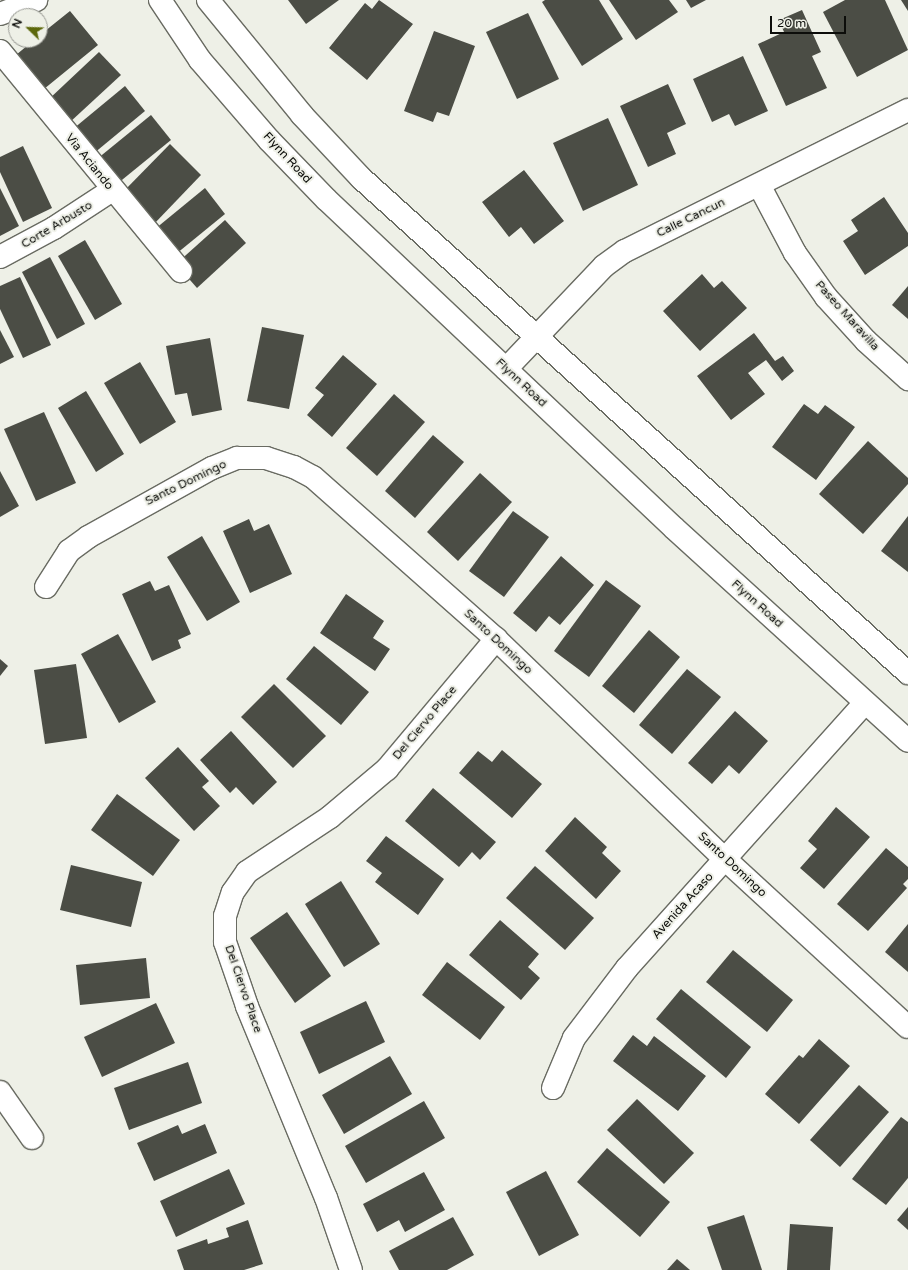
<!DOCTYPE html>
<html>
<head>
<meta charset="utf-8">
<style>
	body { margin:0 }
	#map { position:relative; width:908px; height:1270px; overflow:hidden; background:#eef0e7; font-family:"Varela Round",sans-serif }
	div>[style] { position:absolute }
	.building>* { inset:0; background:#4b4d45 }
	.roads { filter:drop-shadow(1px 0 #696b62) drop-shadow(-1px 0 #696b62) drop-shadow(0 1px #696b62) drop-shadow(0 -1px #696b62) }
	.minor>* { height:22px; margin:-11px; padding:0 11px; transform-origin:11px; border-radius:11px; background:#fff }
	.major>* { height:22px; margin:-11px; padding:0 11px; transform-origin:11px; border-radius:11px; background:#fff }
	span { translate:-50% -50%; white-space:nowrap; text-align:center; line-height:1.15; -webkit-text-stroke:4px #eef0e7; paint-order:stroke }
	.street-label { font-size:12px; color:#0c0d0a }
	.north { position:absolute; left:8px; top:8px; width:40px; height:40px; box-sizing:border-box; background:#eef0e7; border:1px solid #94958f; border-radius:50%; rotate:293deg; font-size:11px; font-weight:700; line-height:16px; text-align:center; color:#0c0d0a }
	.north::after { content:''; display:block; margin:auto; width:14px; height:18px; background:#5d680c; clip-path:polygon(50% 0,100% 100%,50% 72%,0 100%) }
	.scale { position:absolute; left:770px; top:16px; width:76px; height:18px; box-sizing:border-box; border:2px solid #0c0d0a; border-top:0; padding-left:5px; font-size:12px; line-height:14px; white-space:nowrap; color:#0c0d0a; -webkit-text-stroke:3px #eef0e7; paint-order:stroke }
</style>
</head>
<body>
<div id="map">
	<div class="building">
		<i style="clip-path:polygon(288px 0,339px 0,306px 24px)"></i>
		<i style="clip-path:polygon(379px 0,413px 24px,367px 80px,329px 48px,365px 3px,372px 9px)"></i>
		<i style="clip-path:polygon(545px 0,599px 0,623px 39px,582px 66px,542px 2px)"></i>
		<i style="clip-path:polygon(609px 0,669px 0,678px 12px,636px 40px)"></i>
		<i style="clip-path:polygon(686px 0,706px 0,691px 8px)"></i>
		<i style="clip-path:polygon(845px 0,885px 0,908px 50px,857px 77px,823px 12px)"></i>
		<i style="clip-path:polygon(901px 0,908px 0,908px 11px)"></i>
		<i style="clip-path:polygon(802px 10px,821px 52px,812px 56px,827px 88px,786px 106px,758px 44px,784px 32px,779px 20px)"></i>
		<i style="clip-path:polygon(70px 11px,98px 45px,44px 89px,16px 55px,34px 40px,40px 40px,40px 35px)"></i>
		<i style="clip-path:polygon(528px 13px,559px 79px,517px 99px,486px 32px)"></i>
		<i style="clip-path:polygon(434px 31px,475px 46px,449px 116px,437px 112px,433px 122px,404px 111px)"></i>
		<i style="clip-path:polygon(99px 52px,121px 75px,69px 123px,48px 100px)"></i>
		<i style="clip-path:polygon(743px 56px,768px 111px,735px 126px,729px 114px,712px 122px,693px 79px)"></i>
		<i style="clip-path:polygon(668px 84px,686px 124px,667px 133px,676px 154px,648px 167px,620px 106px)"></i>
		<i style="clip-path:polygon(125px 86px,145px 111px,93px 154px,73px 129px)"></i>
		<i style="clip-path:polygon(151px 115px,171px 140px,117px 184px,97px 159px)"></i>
		<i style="clip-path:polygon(608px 118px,638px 185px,583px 211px,553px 143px)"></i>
		<i style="clip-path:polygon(170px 144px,201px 175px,154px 224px,122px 193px)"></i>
		<i style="clip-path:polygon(23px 146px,52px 208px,23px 222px,0 172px,0 157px)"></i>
		<i style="clip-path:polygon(524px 170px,564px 221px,534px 244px,521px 227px,509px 237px,482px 202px)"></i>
		<i style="clip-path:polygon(0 188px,19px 226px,0 236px)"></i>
		<i style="clip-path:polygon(205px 188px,225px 214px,176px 254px,155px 229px)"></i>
		<i style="clip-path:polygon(884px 197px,908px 233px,908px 246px,865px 275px,843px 241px,858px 231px,851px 220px)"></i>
		<i style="clip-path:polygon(225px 220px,246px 243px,197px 288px,176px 264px)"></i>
		<i style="clip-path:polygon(85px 240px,122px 304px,95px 320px,58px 256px)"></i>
		<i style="clip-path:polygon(50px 257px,85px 324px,57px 339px,22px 272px)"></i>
		<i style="clip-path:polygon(702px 274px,714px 288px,722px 281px,747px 308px,700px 351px,663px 311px)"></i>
		<i style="clip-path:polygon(20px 277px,51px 345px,23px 358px,0 309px,0 286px)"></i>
		<i style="clip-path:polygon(908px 286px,908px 319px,892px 305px)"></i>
		<i style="clip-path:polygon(262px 327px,304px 335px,289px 409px,247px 401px)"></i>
		<i style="clip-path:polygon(0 330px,14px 357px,0 364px)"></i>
		<i style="clip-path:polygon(754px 333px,775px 361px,783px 356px,794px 371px,782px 381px,766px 360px,748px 373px,765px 394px,731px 420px,697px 376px)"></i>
		<i style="clip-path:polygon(210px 338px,222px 410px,192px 416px,187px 393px,175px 395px,166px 346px)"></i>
		<i style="clip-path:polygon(343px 355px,377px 384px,332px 437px,307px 415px,324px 395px,315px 388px)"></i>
		<i style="clip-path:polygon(140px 362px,176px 422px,140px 444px,104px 383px)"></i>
		<i style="clip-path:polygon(86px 391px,124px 454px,96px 472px,58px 408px)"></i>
		<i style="clip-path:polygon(394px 394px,425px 422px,377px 476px,346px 448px)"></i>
		<i style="clip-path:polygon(804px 404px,818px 414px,825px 405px,855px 427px,816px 480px,772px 447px)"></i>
		<i style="clip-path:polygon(44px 412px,76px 483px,36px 501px,4px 429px)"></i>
		<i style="clip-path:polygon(433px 435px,464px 462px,415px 518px,385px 491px)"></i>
		<i style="clip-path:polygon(868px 441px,908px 478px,908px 484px,863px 534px,819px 494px)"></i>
		<i style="clip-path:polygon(0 471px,19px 506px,0 517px)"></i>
		<i style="clip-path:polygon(480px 473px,512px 502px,458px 561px,427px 532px)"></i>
		<i style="clip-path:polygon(513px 511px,549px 537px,504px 597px,469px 571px)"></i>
		<i style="clip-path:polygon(908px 516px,908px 572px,881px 551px)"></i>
		<i style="clip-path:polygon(249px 519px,254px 531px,269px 524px,292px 574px,250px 593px,223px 531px)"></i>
		<i style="clip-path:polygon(202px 536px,240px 602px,207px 621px,167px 557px)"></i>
		<i style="clip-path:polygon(561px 556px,594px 585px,560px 625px,549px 616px,536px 632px,513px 613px)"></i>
		<i style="clip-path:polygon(606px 580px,641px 606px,589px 677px,554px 651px)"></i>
		<i style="clip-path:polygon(150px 581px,155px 591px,169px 585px,191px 634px,178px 640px,181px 648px,152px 661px,122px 594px)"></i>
		<i style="clip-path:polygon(346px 594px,384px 621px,373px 638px,390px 649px,375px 671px,320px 633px)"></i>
		<i style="clip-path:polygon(649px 630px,680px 657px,634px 713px,602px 686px)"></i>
		<i style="clip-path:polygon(118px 634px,156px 702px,119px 723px,81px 654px)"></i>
		<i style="clip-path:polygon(314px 646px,369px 692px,341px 725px,286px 679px)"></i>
		<i style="clip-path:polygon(0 659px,8px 666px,0 676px)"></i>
		<i style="clip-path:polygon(76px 664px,87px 738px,45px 744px,34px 670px)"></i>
		<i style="clip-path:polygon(687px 669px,721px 697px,672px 754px,639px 725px)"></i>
		<i style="clip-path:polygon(274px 684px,326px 736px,293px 768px,241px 717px)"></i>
		<i style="clip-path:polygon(735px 711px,768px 741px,739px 774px,729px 765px,712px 784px,688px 763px)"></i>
		<i style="clip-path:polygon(231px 731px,277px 782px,253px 805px,236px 787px,230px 793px,200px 760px)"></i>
		<i style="clip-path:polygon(178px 747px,209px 781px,202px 787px,220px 806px,194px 831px,145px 778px)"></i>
		<i style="clip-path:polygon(502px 750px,542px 784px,512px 818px,459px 773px,478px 751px,492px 762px)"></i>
		<i style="clip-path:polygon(433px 788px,496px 842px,480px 860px,472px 852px,459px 867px,405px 821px)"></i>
		<i style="clip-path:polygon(117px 794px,180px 840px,153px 876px,91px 830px)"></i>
		<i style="clip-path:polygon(836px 807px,870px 837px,824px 889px,800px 868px,817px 849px,808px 841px)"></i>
		<i style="clip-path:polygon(575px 817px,607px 847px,602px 853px,621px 871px,596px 899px,545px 851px)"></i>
		<i style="clip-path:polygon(386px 836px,444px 879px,418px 915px,375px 882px,382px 873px,366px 861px)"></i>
		<i style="clip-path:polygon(886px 848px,908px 867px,908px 879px,903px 884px,907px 888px,868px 931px,837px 904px)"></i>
		<i style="clip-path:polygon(71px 865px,142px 882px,131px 927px,60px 910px)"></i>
		<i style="clip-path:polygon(535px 866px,594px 918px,565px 950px,506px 898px)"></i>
		<i style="clip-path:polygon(341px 881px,380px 944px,344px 967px,305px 904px)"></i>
		<i style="clip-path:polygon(287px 912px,331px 976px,295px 1003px,250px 938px)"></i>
		<i style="clip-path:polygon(500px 920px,539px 954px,528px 967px,540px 978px,521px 1000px,469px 955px)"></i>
		<i style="clip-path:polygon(908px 924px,908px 972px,885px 952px)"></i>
		<i style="clip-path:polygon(733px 950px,793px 1000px,767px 1032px,706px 982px)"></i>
		<i style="clip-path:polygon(146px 958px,150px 998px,80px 1005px,76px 965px)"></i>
		<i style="clip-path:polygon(447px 962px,505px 1007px,480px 1040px,422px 995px)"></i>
		<i style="clip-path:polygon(681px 989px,751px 1047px,726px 1078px,656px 1019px)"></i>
		<i style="clip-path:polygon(366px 1001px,385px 1042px,319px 1074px,300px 1032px)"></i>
		<i style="clip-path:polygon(156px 1003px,175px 1043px,102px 1077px,84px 1037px)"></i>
		<i style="clip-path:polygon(633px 1035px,647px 1046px,654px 1036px,706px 1076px,678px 1111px,613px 1061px)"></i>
		<i style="clip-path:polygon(819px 1039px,850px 1066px,799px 1124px,765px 1094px,799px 1055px,803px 1058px)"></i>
		<i style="clip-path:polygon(390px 1056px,412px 1094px,344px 1134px,322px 1095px)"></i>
		<i style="clip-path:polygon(188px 1062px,202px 1103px,129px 1130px,114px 1088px)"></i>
		<i style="clip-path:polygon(859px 1085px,889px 1112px,840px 1167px,810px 1140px)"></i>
		<i style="clip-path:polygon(637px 1099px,694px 1153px,664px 1184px,607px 1130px)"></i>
		<i style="clip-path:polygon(424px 1101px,445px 1138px,366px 1183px,345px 1146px)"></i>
		<i style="clip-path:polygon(901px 1117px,908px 1122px,908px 1178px,886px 1205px,852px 1179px)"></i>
		<i style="clip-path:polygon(205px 1124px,217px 1153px,154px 1181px,137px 1143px,178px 1125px,182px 1134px)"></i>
		<i style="clip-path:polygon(607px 1148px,670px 1202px,640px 1237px,577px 1182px)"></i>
		<i style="clip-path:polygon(229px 1169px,245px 1204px,176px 1237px,160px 1201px)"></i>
		<i style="clip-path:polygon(546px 1171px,579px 1235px,539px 1256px,506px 1192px)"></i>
		<i style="clip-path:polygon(424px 1172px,445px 1210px,405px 1232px,399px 1220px,377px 1232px,363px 1204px)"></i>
		<i style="clip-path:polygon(908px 1207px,908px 1230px,897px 1220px)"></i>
		<i style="clip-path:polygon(744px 1215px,762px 1270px,722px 1270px,707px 1227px)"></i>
		<i style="clip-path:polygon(453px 1217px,474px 1255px,447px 1270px,399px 1270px,389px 1251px)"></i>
		<i style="clip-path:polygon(248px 1220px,263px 1264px,244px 1270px,184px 1270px,177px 1250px,207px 1239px,208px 1244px,229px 1237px,226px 1228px)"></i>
		<i style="clip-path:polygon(790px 1224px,833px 1227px,830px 1270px,787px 1270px)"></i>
		<i style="clip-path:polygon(677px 1259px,690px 1270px,667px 1270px)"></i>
	</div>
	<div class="roads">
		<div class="minor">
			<i style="left:0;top:14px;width:39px;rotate:-21deg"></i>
			<i style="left:0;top:51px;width:285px;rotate:50.6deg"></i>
			<i style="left:759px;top:185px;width:77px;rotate:62.1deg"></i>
			<i style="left:795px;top:253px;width:54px;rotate:54.8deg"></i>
			<i style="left:826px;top:297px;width:59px;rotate:47.7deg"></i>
			<i style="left:866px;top:341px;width:57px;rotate:42.1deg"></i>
			<i style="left:0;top:257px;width:61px;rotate:-28.2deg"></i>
			<i style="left:54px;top:228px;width:69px;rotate:-33.2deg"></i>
			<i style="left:506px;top:369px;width:142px;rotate:-46.4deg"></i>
			<i style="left:604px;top:266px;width:26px;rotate:-36deg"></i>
			<i style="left:625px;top:251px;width:316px;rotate:-26.5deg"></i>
			<i style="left:46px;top:587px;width:43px;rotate:-57.4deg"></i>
			<i style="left:69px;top:551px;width:24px;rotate:-36deg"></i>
			<i style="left:88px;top:537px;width:142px;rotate:-29.1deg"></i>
			<i style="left:212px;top:468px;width:27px;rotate:-22deg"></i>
			<i style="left:237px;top:458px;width:29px"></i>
			<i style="left:266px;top:458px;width:29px;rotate:18deg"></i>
			<i style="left:294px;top:467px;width:21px;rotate:28deg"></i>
			<i style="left:313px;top:477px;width:244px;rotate:41.5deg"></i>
			<i style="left:496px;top:639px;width:318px;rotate:43.9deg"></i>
			<i style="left:725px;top:859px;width:248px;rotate:42.6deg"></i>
			<i style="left:553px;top:1088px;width:54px;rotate:-67.2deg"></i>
			<i style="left:574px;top:1038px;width:88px;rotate:-52.9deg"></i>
			<i style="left:627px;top:968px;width:356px;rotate:-48.1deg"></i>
			<i style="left:0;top:1092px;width:56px;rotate:55.2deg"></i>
			<i style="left:351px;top:1270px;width:76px;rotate:-109.1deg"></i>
			<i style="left:326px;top:1198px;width:208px;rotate:-112.4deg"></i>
			<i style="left:247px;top:1006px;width:68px;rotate:-109deg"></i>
			<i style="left:225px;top:942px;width:26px;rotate:-90deg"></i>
			<i style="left:225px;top:916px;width:25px;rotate:-72deg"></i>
			<i style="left:233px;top:892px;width:24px;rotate:-55deg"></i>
			<i style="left:247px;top:872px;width:100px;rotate:-33.5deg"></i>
			<i style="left:330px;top:817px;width:75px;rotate:-40.1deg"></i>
			<i style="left:387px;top:769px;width:170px;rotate:-50deg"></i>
		</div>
		<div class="major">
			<i style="left:160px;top:0;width:72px;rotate:56.3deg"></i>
			<i style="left:200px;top:60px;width:106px;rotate:49.2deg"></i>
			<i style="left:269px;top:140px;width:82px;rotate:46deg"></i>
			<i style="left:326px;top:199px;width:479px;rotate:43.4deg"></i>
			<i style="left:674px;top:528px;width:316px;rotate:42.3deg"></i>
			<i style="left:208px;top:0;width:149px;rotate:50.7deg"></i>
			<i style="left:302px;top:115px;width:86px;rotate:46.9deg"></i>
			<i style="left:361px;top:178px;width:738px;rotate:42.14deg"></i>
		</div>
	</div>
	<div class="street-label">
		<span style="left:287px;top:158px;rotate:47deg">Flynn Road</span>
		<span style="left:89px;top:162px;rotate:51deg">Via Aciando</span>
		<span style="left:691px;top:218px;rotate:-26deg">Calle Cancun</span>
		<span style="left:57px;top:225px;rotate:-31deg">Corte Arbusto</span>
		<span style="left:847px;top:316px;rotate:48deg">Paseo Maravilla</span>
		<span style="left:521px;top:383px;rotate:43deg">Flynn Road</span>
		<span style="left:186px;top:483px;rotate:-26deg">Santo Domingo</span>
		<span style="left:757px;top:604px;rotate:42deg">Flynn Road</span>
		<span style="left:498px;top:642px;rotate:43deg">Santo Domingo</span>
		<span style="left:425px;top:723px;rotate:-50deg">Del Ciervo Place</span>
		<span style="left:732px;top:865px;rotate:43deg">Santo Domingo</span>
		<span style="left:683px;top:906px;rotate:-48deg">Avenida Acaso</span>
		<span style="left:243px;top:989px;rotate:71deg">Del Ciervo Place</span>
	</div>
	<div class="north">N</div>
	<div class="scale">20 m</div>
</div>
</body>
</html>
